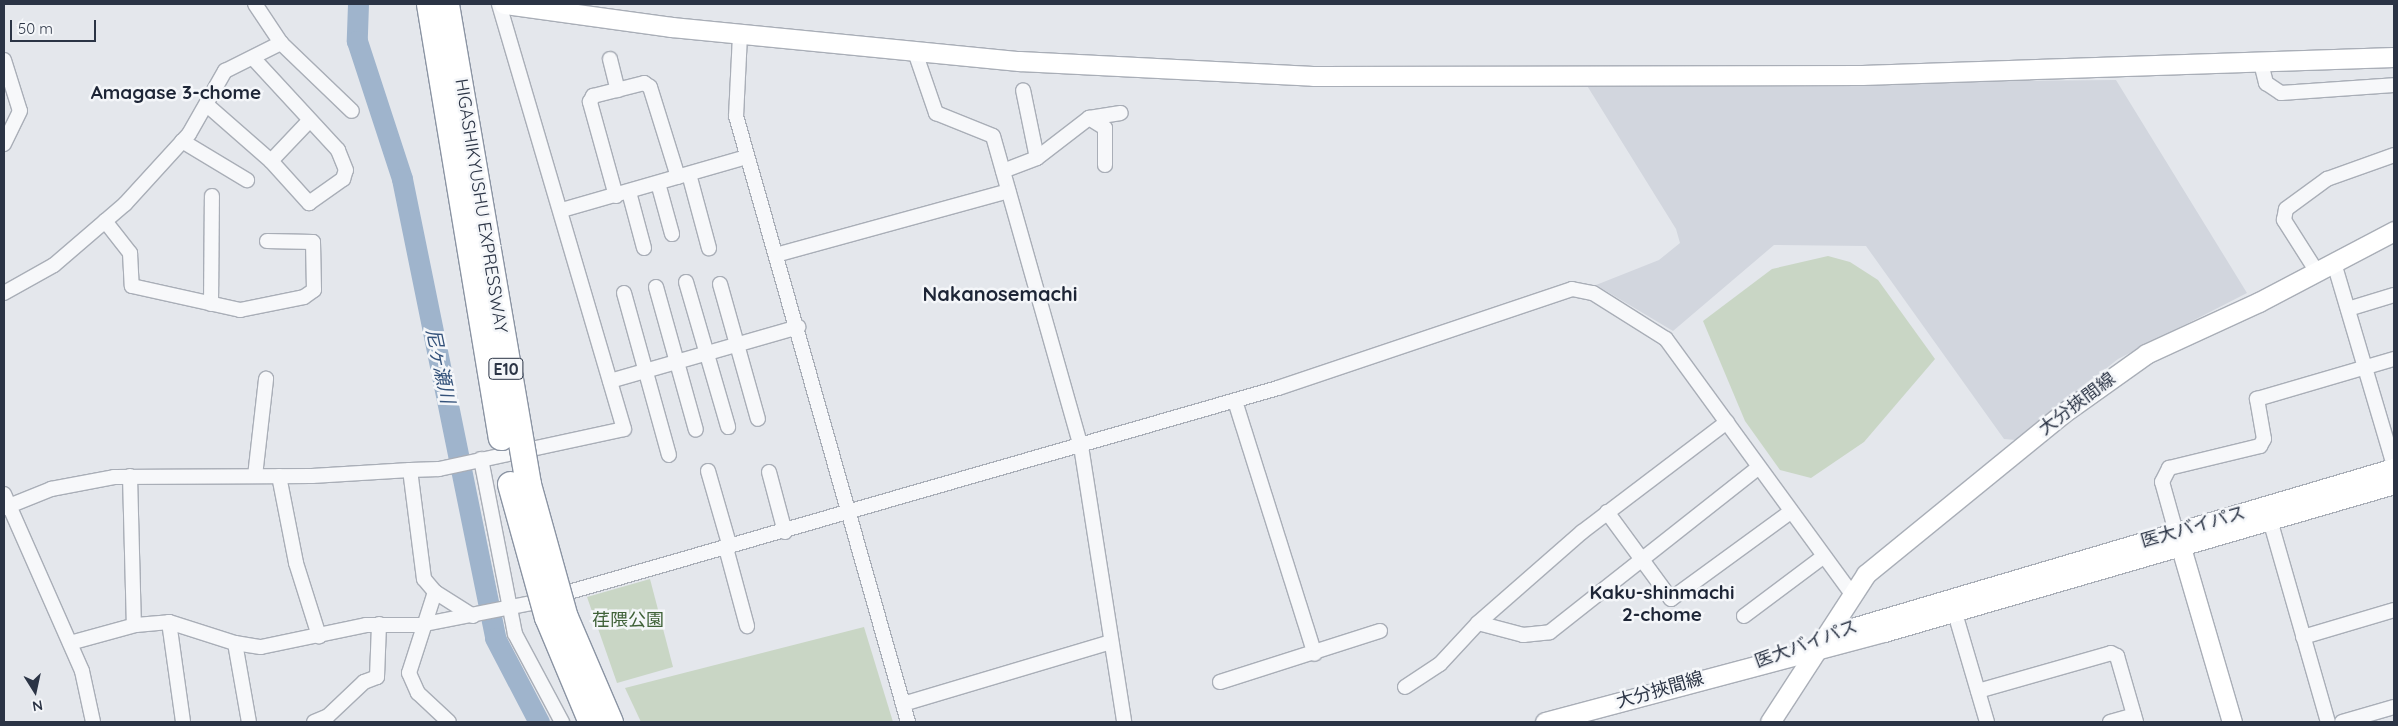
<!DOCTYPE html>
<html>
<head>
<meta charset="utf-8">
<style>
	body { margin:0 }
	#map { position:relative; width:2398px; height:726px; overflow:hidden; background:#e4e7ec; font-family:Quicksand,"Noto Sans JP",sans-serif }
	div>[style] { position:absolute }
	.built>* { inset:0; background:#d2d6de }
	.green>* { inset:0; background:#c9d6c5 }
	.river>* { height:21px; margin:-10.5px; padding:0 10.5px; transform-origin:10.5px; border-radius:10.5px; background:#9fb4cc }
	.roads { filter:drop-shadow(1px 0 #a9aeb7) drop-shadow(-1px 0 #a9aeb7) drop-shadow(0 1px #a9aeb7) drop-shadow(0 -1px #a9aeb7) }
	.street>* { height:14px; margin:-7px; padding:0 7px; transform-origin:7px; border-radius:7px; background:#f7f8fa }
	.secondary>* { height:19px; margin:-9.5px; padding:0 9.5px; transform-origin:9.5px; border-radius:9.5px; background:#fff }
	.bridges { filter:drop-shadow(1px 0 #8b94a3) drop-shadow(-1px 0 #8b94a3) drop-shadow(0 1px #8b94a3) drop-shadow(0 -1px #8b94a3) }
	.highway-bridge>* { height:25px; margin:-12.5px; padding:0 12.5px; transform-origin:12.5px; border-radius:12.5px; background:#fff }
	span { translate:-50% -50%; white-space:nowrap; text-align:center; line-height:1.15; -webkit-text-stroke:5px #f4f6f9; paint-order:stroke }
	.shield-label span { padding:1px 4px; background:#f4f6f9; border:1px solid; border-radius:4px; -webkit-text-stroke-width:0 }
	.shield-label { font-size:16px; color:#2b3445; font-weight:700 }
	.street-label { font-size:18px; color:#2b3445 }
	.park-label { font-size:18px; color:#3f6138 }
	.neighbourhood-label { font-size:19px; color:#1d2536; font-weight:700 }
	.water-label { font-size:19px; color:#34527a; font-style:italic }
	.quarter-label { font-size:20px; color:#1d2536; font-weight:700 }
	.frame { position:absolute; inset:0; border:5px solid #2b3445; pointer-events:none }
	.north { position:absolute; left:10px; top:666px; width:50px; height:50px; -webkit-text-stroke:4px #f4f6f9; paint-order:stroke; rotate:170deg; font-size:14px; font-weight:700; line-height:20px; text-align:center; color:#2b3445 }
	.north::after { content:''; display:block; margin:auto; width:18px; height:22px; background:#2b3445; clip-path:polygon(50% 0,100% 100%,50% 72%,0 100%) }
	.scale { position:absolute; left:10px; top:20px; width:86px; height:22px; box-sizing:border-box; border:2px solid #2b3445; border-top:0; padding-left:6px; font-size:15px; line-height:18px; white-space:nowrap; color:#2b3445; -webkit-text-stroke:4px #f4f6f9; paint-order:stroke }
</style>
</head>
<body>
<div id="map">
	<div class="built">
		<i style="clip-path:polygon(2116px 80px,2247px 293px,2118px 359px,2016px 440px,2004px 439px,1866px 246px,1774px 245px,1673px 331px,1596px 285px,1659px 260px,1680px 243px,1676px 229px,1586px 84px)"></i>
	</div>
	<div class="green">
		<i style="clip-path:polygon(1828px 256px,1850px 262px,1878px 280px,1935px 359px,1864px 442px,1811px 478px,1780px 470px,1745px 421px,1703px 321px,1772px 269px)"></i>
		<i style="clip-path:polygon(650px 579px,673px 667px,617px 683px,587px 597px)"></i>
		<i style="clip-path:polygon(864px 627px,893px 722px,641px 722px,625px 688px)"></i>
	</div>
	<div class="river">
		<i style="left:358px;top:4px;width:37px;rotate:92deg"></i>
		<i style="left:357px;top:41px;width:145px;rotate:71.9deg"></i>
		<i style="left:402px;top:179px;width:468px;rotate:78.5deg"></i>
		<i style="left:495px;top:638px;width:95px;rotate:62.4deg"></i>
	</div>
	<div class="roads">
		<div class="street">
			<i style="left:255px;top:4px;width:47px;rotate:56.3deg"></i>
			<i style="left:740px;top:35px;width:81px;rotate:92.8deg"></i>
			<i style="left:736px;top:116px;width:630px;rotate:74.15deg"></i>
			<i style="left:915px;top:52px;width:65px;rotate:71deg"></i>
			<i style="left:936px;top:113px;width:61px;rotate:22deg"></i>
			<i style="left:993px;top:136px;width:322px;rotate:74.2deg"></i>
			<i style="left:1081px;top:446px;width:279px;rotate:81.1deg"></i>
			<i style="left:610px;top:59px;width:32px;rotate:76deg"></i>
			<i style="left:4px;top:60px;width:53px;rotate:72.6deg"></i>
			<i style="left:20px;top:111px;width:37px;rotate:116deg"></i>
			<i style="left:2261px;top:63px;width:21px;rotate:76deg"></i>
			<i style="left:2266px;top:83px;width:18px;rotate:34deg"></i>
			<i style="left:2281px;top:93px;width:113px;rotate:-4deg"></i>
			<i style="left:207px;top:105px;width:85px;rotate:41.2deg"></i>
			<i style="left:271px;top:161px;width:57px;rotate:47.9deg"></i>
			<i style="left:309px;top:203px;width:42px;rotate:-35.2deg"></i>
			<i style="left:343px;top:179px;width:9px;rotate:-72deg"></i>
			<i style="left:346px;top:170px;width:22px;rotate:-112deg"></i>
			<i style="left:338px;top:150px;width:125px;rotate:-132.7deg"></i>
			<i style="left:1089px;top:118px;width:19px;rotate:32deg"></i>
			<i style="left:1105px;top:128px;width:37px;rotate:90deg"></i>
			<i style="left:182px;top:141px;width:76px;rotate:31deg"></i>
			<i style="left:1037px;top:158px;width:66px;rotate:-37.6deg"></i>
			<i style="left:1089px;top:118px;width:32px;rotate:-9deg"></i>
			<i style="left:271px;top:161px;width:55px;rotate:-46.5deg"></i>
			<i style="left:1003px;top:171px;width:36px;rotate:-21deg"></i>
			<i style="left:1037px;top:158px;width:69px;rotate:-101.6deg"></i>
			<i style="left:689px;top:174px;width:77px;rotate:74.9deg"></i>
			<i style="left:658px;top:183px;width:53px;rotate:74.6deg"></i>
			<i style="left:629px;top:192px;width:58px;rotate:75deg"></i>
			<i style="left:616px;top:196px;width:98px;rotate:-105.5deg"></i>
			<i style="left:590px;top:102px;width:7px;rotate:-63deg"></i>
			<i style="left:593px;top:96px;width:53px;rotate:-14.3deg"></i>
			<i style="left:644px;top:83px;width:7px;rotate:34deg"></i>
			<i style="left:650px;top:87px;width:94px;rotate:72.7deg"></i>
			<i style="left:562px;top:210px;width:192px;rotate:-16deg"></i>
			<i style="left:105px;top:221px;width:41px;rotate:52deg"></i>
			<i style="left:130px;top:253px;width:33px;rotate:87deg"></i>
			<i style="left:132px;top:286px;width:111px;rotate:12.5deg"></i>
			<i style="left:240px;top:310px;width:65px;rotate:-11.5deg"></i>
			<i style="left:304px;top:297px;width:12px;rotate:-35deg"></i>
			<i style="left:314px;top:290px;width:48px;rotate:-91.2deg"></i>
			<i style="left:313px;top:242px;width:46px;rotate:-178.8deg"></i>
			<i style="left:776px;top:255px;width:241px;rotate:-15.4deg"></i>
			<i style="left:2334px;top:263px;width:212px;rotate:73.5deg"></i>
			<i style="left:2317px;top:272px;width:62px;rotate:-122.4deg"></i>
			<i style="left:2284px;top:220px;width:11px;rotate:-80deg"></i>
			<i style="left:2286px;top:209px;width:51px;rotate:-36.2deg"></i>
			<i style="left:2327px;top:179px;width:71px;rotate:-19.7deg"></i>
			<i style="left:686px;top:282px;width:151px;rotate:73.8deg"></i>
			<i style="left:720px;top:284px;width:140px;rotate:74.3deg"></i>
			<i style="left:656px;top:287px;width:148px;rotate:74.4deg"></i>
			<i style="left:4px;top:293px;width:57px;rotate:-29.2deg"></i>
			<i style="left:54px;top:265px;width:94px;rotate:-40.7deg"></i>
			<i style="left:125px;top:204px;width:95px;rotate:-47.6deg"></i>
			<i style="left:189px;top:134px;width:73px;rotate:-60.3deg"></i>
			<i style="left:225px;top:71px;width:63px;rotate:-26.6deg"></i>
			<i style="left:281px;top:43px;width:98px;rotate:43.8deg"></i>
			<i style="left:624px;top:293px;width:168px;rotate:74.5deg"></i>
			<i style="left:211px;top:304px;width:108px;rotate:-89.5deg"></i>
			<i style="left:2348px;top:309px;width:48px;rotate:-16.9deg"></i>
			<i style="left:610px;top:381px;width:196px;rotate:-16deg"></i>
			<i style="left:1235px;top:401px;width:265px;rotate:72.5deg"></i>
			<i style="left:481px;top:459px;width:178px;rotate:79deg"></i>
			<i style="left:515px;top:634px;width:100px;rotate:61.9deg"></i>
			<i style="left:708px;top:471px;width:79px;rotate:73.9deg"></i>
			<i style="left:769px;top:472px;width:62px;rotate:75.1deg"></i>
			<i style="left:130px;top:476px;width:149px;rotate:88.5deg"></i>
			<i style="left:255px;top:476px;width:98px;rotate:-83.5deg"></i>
			<i style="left:279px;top:476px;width:89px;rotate:78.9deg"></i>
			<i style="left:296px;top:563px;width:77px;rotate:72.5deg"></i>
			<i style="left:4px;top:494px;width:193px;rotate:66.2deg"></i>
			<i style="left:82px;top:671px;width:52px;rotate:77.8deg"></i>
			<i style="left:4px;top:508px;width:51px;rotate:-22deg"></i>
			<i style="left:51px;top:489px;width:64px;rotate:-10.8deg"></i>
			<i style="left:114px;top:477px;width:198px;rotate:-0.3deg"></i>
			<i style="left:312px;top:476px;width:98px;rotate:-3.5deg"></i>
			<i style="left:1607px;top:512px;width:108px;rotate:53.7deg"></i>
			<i style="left:1671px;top:599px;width:146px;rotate:-36.1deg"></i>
			<i style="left:2270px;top:520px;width:210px;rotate:74deg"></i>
			<i style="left:2176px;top:532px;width:52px;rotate:-105.6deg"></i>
			<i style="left:2162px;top:482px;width:16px;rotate:-63deg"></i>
			<i style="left:2169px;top:468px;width:94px;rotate:-13.6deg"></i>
			<i style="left:2260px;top:446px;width:8px;rotate:-60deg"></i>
			<i style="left:2264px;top:439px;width:41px;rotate:-99.9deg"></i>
			<i style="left:2257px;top:399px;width:143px;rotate:-16.3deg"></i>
			<i style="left:726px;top:548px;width:81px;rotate:74.9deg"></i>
			<i style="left:435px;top:592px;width:85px;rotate:107.8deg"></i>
			<i style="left:409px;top:673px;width:22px;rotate:66deg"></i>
			<i style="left:418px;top:693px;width:42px;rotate:43.1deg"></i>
			<i style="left:1952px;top:603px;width:124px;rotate:73.6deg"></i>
			<i style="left:473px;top:616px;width:45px;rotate:-147.7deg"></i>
			<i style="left:435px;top:592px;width:17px;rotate:-130deg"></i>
			<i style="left:424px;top:579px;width:110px;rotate:-97.3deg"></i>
			<i style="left:410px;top:470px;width:29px;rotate:-2deg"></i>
			<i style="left:439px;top:469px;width:189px;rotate:-12.2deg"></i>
			<i style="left:624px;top:429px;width:443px;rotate:-106.4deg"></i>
			<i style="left:1744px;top:616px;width:99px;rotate:-36.8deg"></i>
			<i style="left:169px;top:622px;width:101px;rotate:82deg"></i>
			<i style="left:1478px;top:623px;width:47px;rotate:14.9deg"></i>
			<i style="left:1523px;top:635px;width:27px;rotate:-6deg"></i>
			<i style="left:1550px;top:632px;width:265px;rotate:-38.3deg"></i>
			<i style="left:2303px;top:637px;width:95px;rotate:-16.5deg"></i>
			<i style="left:70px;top:643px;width:68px;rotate:-15.3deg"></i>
			<i style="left:136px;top:625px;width:33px;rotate:-5deg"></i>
			<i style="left:169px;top:622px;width:69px;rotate:17.7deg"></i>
			<i style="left:235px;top:643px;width:26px;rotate:9deg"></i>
			<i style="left:261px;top:647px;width:107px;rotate:-11.8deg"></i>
			<i style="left:366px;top:625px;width:54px"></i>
			<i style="left:420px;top:625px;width:113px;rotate:-11.2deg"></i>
			<i style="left:531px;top:603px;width:777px;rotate:-16.06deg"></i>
			<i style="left:1278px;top:388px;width:310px;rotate:-18.6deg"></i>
			<i style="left:1572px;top:289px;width:21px;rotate:11deg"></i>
			<i style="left:1593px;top:293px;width:86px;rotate:32.2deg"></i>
			<i style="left:1666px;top:339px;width:314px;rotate:53.9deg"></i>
			<i style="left:235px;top:643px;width:80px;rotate:80deg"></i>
			<i style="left:1220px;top:682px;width:168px;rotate:-17.7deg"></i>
			<i style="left:1405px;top:687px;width:42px;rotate:-33.3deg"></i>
			<i style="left:1440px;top:664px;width:56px;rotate:-47.2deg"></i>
			<i style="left:1478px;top:623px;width:138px;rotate:-41.2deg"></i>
			<i style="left:1582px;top:532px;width:182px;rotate:-37.2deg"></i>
			<i style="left:1978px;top:691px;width:138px;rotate:-15.9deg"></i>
			<i style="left:2111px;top:653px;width:7px;rotate:27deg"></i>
			<i style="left:2117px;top:656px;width:69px;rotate:73.9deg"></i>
			<i style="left:903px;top:704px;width:217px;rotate:-16.6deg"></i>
			<i style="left:314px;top:722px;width:15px;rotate:-23deg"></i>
			<i style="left:328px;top:716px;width:50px;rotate:-43.4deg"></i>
			<i style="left:364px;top:682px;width:14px;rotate:-21deg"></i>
			<i style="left:377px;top:677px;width:53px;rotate:-87.8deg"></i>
			<i style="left:2110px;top:722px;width:25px;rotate:-16deg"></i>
			<i style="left:2342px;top:722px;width:54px;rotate:-16.1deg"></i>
		</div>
		<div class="secondary">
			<i style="left:504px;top:4px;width:169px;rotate:7.8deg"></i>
			<i style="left:671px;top:27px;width:350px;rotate:5.6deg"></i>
			<i style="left:1019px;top:61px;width:294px;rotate:2.9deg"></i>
			<i style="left:1313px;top:76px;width:549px;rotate:-0.1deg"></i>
			<i style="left:1862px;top:75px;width:532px;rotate:-1.94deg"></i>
			<i style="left:2177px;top:534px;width:196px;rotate:73.7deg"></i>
			<i style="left:1835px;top:633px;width:583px;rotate:-16.45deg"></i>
			<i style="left:1545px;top:722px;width:351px;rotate:-14.9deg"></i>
			<i style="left:1884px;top:632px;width:531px;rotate:-16.18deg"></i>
			<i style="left:1770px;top:722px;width:176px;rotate:-57deg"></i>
			<i style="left:1866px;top:574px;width:253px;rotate:-39.2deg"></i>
			<i style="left:2062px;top:414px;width:103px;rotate:-35.5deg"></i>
			<i style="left:2146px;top:354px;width:124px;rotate:-24.7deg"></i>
			<i style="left:2259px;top:302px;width:153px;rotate:-27.7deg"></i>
		</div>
	</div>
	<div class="bridges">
		<div class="highway-bridge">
			<i style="left:429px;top:4px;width:439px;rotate:80.6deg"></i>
			<i style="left:446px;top:4px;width:487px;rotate:80.3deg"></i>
			<i style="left:528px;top:484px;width:138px;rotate:74.5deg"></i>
			<i style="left:565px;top:617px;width:114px;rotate:66.8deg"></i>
			<i style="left:510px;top:484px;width:138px;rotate:74.5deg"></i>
			<i style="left:547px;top:617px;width:114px;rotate:67.3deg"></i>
		</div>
	</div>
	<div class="shield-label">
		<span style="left:506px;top:369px">E10</span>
	</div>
	<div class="street-label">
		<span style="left:481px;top:206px;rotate:81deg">HIGASHIKYUSHU EXPRESSWAY</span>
		<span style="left:2077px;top:404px;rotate:-37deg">大分挾間線</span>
		<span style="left:2193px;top:527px;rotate:-16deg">医大バイパス</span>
		<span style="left:1806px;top:644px;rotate:-20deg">医大バイパス</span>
		<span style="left:1660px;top:690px;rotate:-16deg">大分挾間線</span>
	</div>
	<div class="park-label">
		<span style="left:628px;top:620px">荏隈公園</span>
	</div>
	<div class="neighbourhood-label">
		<span style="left:176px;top:93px">Amagase 3-chome</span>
		<span style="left:1662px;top:604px">Kaku-shinmachi<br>2-chome</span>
	</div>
	<div class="water-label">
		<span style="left:440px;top:366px;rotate:78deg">尼ヶ瀬川</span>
	</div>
	<div class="quarter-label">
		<span style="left:1000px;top:293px">Nakanosemachi</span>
	</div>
	<div class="frame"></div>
	<div class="north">N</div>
	<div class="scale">50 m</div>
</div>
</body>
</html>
